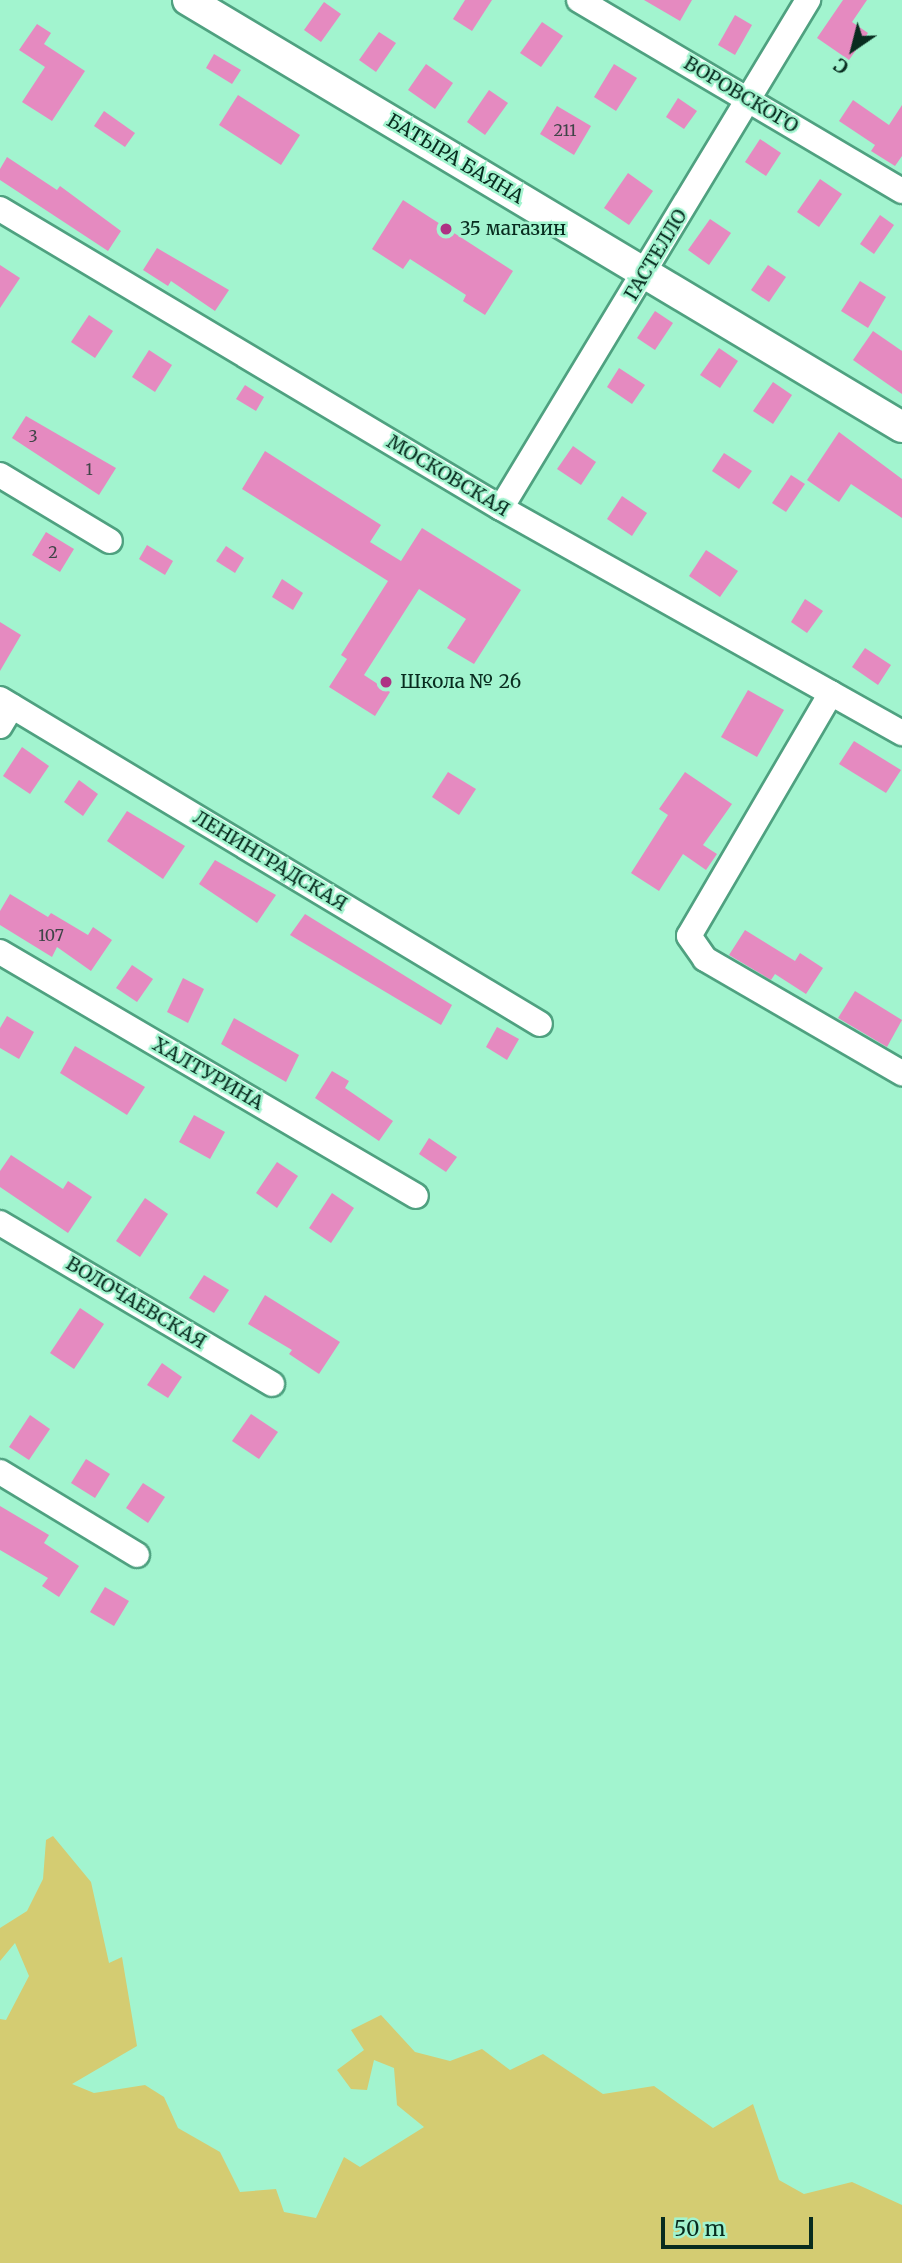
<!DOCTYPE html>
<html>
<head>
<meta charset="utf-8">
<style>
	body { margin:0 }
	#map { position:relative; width:902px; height:2263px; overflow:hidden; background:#a2f4cf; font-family:Merriweather,serif }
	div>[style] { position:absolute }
	.green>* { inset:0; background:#d4cc72 }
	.building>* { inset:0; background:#e58ac0 }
	.roads { filter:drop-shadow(2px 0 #4fa180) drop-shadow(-2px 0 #4fa180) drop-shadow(0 2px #4fa180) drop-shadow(0 -2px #4fa180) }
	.minor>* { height:24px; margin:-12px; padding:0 12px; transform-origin:12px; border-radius:12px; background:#fff }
	.tertiary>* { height:30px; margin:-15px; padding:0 15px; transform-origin:15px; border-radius:15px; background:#fff }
	.dots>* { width:19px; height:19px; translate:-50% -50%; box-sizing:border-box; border:4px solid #a2f4cf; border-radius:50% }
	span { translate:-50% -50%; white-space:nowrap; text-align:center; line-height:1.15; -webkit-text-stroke:5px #a2f4cf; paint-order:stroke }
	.number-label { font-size:16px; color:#3f4447 }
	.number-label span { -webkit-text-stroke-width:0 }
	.street-label { font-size:19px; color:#082c1f }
	.poi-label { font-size:19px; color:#082c1f }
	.left { translate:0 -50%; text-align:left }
	.north { position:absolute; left:818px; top:14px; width:70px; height:70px; -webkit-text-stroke:5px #a2f4cf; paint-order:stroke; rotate:215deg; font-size:19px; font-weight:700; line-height:28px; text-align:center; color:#082c1f }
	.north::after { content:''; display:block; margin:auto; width:24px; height:32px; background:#082c1f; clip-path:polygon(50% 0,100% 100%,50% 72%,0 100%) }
	.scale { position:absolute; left:661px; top:2217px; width:152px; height:32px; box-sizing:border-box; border:4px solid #082c1f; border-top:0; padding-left:9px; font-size:21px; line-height:24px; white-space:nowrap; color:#082c1f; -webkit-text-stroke:5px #a2f4cf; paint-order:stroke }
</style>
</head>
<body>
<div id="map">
	<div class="green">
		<i style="clip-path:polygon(53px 1836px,91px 1882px,109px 1963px,122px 1957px,137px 2046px,72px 2084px,94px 2093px,145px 2085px,164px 2097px,178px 2128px,220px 2152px,240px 2192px,276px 2189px,284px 2212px,316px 2218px,344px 2157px,360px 2167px,424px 2127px,397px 2105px,394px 2068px,374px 2060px,367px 2090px,351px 2089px,337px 2070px,364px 2050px,351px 2030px,381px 2015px,415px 2052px,450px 2061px,482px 2049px,510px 2070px,543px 2054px,603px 2094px,654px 2086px,713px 2128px,753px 2104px,779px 2180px,804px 2194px,852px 2182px,902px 2205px,902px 2263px,0 2263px,0 2019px,6px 2020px,29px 1976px,15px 1943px,0 1961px,0 1928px,27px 1911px,43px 1879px,46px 1840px)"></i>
	</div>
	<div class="building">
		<i style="clip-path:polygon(465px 0,492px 0,472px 31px,453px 19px)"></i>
		<i style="clip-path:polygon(644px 0,692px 0,680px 21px)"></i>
		<i style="clip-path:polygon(843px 0,867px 0,852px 22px,868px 33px,849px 60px,817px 38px)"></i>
		<i style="clip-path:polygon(324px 2px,341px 14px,321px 42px,304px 30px)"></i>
		<i style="clip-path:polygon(735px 15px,752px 25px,735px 55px,718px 45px)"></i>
		<i style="clip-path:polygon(542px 22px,563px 36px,541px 67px,520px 53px)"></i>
		<i style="clip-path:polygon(37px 24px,51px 33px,44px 44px,85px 71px,52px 121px,22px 102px,45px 67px,19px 50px)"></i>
		<i style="clip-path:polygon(379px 32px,396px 43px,376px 72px,359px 60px)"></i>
		<i style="clip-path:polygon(214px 54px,241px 70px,232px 84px,206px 68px)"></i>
		<i style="clip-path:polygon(426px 64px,453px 83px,435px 109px,408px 90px)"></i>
		<i style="clip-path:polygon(614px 64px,637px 78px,616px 111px,594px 97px)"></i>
		<i style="clip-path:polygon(489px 90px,508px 103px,485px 135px,467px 122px)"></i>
		<i style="clip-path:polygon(238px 95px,300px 135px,281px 165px,219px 125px)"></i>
		<i style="clip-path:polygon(678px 98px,697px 111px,684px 129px,666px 117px)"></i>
		<i style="clip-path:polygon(853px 100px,889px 125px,902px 105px,902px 156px,895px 166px,871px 151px,875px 145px,839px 121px)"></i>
		<i style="clip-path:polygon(557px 106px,591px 126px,574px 155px,540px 134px)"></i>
		<i style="clip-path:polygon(104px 111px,135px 133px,125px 147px,94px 126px)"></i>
		<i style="clip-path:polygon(760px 139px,781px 153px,766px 176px,745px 162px)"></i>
		<i style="clip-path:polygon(7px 157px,57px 190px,60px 186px,121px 231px,108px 251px,0 180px,0 169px)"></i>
		<i style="clip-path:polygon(628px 173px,653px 191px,629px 225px,604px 208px)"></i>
		<i style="clip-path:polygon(820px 179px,842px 194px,819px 227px,797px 212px)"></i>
		<i style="clip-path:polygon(403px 200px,513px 271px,485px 315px,463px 301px,466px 295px,410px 259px,403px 269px,372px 249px)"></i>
		<i style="clip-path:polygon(880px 215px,894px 225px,874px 254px,860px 244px)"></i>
		<i style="clip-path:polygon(710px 219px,731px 233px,709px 265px,688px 250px)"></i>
		<i style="clip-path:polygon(157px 248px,229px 290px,215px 311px,171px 281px,168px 286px,143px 270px)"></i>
		<i style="clip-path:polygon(0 265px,20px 278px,0 308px)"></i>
		<i style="clip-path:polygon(768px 265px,786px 277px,769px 302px,751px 290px)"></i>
		<i style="clip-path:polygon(860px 281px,886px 297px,868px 328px,841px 311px)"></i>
		<i style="clip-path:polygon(655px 311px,673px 323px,655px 350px,637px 338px)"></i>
		<i style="clip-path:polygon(89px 315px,113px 331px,95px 358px,71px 342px)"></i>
		<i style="clip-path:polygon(873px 331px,902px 351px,902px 394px,853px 360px)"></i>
		<i style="clip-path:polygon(719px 348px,738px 361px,720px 388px,700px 375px)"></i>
		<i style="clip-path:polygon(149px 350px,172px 365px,155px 392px,132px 377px)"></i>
		<i style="clip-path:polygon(619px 368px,645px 385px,632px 404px,607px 387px)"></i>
		<i style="clip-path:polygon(773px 382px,792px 395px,773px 424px,753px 411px)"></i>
		<i style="clip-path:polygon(245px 385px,264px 397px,256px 411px,236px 399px)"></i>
		<i style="clip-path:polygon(26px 416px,116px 468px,99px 495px,12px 438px)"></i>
		<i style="clip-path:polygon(839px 432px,902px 479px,902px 518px,851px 484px,839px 502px,807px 480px)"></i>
		<i style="clip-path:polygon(573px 446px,596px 462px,581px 485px,557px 469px)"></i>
		<i style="clip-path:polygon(265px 451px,381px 525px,370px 542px,401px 561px,422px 528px,521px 590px,474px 664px,447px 648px,466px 619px,419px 589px,364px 675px,390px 692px,375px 716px,329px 687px,347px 659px,341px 655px,388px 581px,242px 489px)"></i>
		<i style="clip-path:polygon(724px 453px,752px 471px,739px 489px,712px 471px)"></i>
		<i style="clip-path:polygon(791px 475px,805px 484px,786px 512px,772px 503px)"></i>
		<i style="clip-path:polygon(622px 496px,647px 513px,632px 536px,607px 519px)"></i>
		<i style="clip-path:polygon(46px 532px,74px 549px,60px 572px,32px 555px)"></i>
		<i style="clip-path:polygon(147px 545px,173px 561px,165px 575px,139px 559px)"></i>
		<i style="clip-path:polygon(226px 546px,244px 558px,235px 573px,216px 561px)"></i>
		<i style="clip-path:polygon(706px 550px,738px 571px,720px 597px,689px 576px)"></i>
		<i style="clip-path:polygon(282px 579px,303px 593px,293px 610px,272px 597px)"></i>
		<i style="clip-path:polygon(805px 599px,823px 611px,807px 633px,791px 622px)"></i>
		<i style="clip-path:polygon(0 622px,21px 635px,0 671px)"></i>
		<i style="clip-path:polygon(865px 648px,891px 665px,878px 685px,852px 667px)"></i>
		<i style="clip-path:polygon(748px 690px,784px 710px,757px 757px,721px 737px)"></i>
		<i style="clip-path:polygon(854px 741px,901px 770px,886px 793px,839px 764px)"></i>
		<i style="clip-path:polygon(22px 747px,49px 766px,30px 794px,3px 776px)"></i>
		<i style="clip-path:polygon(448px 772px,476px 789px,459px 815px,432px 797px)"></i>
		<i style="clip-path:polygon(685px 772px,732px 804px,703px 845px,717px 854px,706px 870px,683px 854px,659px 891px,631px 873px,668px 815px,659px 809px)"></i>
		<i style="clip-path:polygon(79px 780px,98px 794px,83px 816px,64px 802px)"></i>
		<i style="clip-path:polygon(127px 811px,185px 846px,163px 879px,107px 841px)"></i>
		<i style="clip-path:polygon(215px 860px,276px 895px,257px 923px,199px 884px)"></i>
		<i style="clip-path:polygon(10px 894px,48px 917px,51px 913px,88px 935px,93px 927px,112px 940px,91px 971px,57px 947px,52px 957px,0 925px,0 911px)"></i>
		<i style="clip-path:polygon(305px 914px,452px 1005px,441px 1025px,290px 935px)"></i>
		<i style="clip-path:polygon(745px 930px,795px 961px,800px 953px,823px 968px,806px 994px,775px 974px,771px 980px,729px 955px)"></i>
		<i style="clip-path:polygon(132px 965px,153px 979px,137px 1002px,116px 988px)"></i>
		<i style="clip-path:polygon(183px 978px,204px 989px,188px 1023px,167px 1012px)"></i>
		<i style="clip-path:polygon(855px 991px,902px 1020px,887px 1047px,838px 1018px)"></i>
		<i style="clip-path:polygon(7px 1016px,34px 1032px,19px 1059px,0 1048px,0 1028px)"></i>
		<i style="clip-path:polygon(234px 1018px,299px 1055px,286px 1082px,221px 1044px)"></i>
		<i style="clip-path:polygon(497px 1027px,519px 1039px,507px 1060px,486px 1047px)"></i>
		<i style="clip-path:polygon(75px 1046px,145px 1087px,127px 1115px,60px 1073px)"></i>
		<i style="clip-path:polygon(332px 1071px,349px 1081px,345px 1088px,393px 1121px,379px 1141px,315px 1098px)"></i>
		<i style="clip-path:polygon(194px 1115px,225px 1132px,210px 1159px,179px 1142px)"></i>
		<i style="clip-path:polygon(429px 1138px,457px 1157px,446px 1172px,419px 1154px)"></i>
		<i style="clip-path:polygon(11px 1155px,63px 1189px,68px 1181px,92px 1197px,68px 1233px,0 1187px,0 1171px)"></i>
		<i style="clip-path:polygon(277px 1162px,298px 1176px,277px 1208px,256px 1193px)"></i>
		<i style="clip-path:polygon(332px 1193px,354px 1208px,331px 1243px,309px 1228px)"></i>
		<i style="clip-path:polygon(145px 1198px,168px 1214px,140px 1257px,116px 1241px)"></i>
		<i style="clip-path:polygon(204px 1275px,229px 1290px,214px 1313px,189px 1298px)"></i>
		<i style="clip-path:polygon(265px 1295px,340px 1342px,319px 1374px,289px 1354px,292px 1350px,248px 1324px)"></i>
		<i style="clip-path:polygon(80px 1308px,104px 1324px,74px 1369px,50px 1353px)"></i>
		<i style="clip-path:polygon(162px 1363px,182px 1377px,168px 1398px,147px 1385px)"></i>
		<i style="clip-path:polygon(251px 1414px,278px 1432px,259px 1459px,232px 1441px)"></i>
		<i style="clip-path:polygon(30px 1415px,50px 1429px,29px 1460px,9px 1447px)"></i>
		<i style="clip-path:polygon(86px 1459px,110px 1474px,95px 1498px,71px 1483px)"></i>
		<i style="clip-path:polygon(143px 1483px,165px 1497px,148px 1523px,126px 1508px)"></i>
		<i style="clip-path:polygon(0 1506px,49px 1535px,44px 1543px,79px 1566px,59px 1597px,42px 1586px,48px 1578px,0 1550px)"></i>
		<i style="clip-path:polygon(105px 1587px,129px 1601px,114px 1626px,90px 1612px)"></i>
	</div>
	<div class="roads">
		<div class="minor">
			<i style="left:579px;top:0;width:375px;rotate:30.6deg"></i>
			<i style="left:0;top:209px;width:583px;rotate:30.83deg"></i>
			<i style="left:501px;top:508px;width:460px;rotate:29.3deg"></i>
			<i style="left:0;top:475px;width:128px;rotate:31deg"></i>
			<i style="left:501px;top:508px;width:594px;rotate:-58.85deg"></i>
			<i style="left:831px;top:693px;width:281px;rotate:120.3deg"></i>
			<i style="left:689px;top:936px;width:28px;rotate:55deg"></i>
			<i style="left:705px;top:959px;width:228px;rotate:30.1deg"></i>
			<i style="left:0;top:699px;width:630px;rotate:31.04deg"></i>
			<i style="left:0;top:726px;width:23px;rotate:-59deg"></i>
			<i style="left:0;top:952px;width:482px;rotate:30.4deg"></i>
			<i style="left:0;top:1223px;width:316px;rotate:30.6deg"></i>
			<i style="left:0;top:1472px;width:160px;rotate:31.2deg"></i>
		</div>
		<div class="tertiary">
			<i style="left:188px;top:0;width:832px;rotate:30.88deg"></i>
		</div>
	</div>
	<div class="dots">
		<i style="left:446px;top:229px;background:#ae3284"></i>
		<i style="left:386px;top:682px;background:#ae3284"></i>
	</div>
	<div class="number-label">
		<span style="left:565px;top:130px">211</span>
		<span style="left:33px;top:436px">3</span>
		<span style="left:89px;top:469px">1</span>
		<span style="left:53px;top:552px">2</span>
		<span style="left:51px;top:935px">107</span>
	</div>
	<div class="street-label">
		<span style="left:741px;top:95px;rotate:31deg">ВОРОВСКОГО</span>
		<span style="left:455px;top:159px;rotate:31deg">БАТЫРА БАЯНА</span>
		<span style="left:656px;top:255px;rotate:-59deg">ГАСТЕЛЛО</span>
		<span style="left:448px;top:476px;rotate:31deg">МОСКОВСКАЯ</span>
		<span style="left:270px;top:861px;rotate:31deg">ЛЕНИНГРАДСКАЯ</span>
		<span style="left:208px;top:1074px;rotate:30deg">ХАЛТУРИНА</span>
		<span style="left:136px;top:1303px;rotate:31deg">ВОЛОЧАЕВСКАЯ</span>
	</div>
	<div class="poi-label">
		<span class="left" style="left:460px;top:229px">35 магазин</span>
		<span class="left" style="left:400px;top:682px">Школа № 26</span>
	</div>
	<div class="north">С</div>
	<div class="scale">50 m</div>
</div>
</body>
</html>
